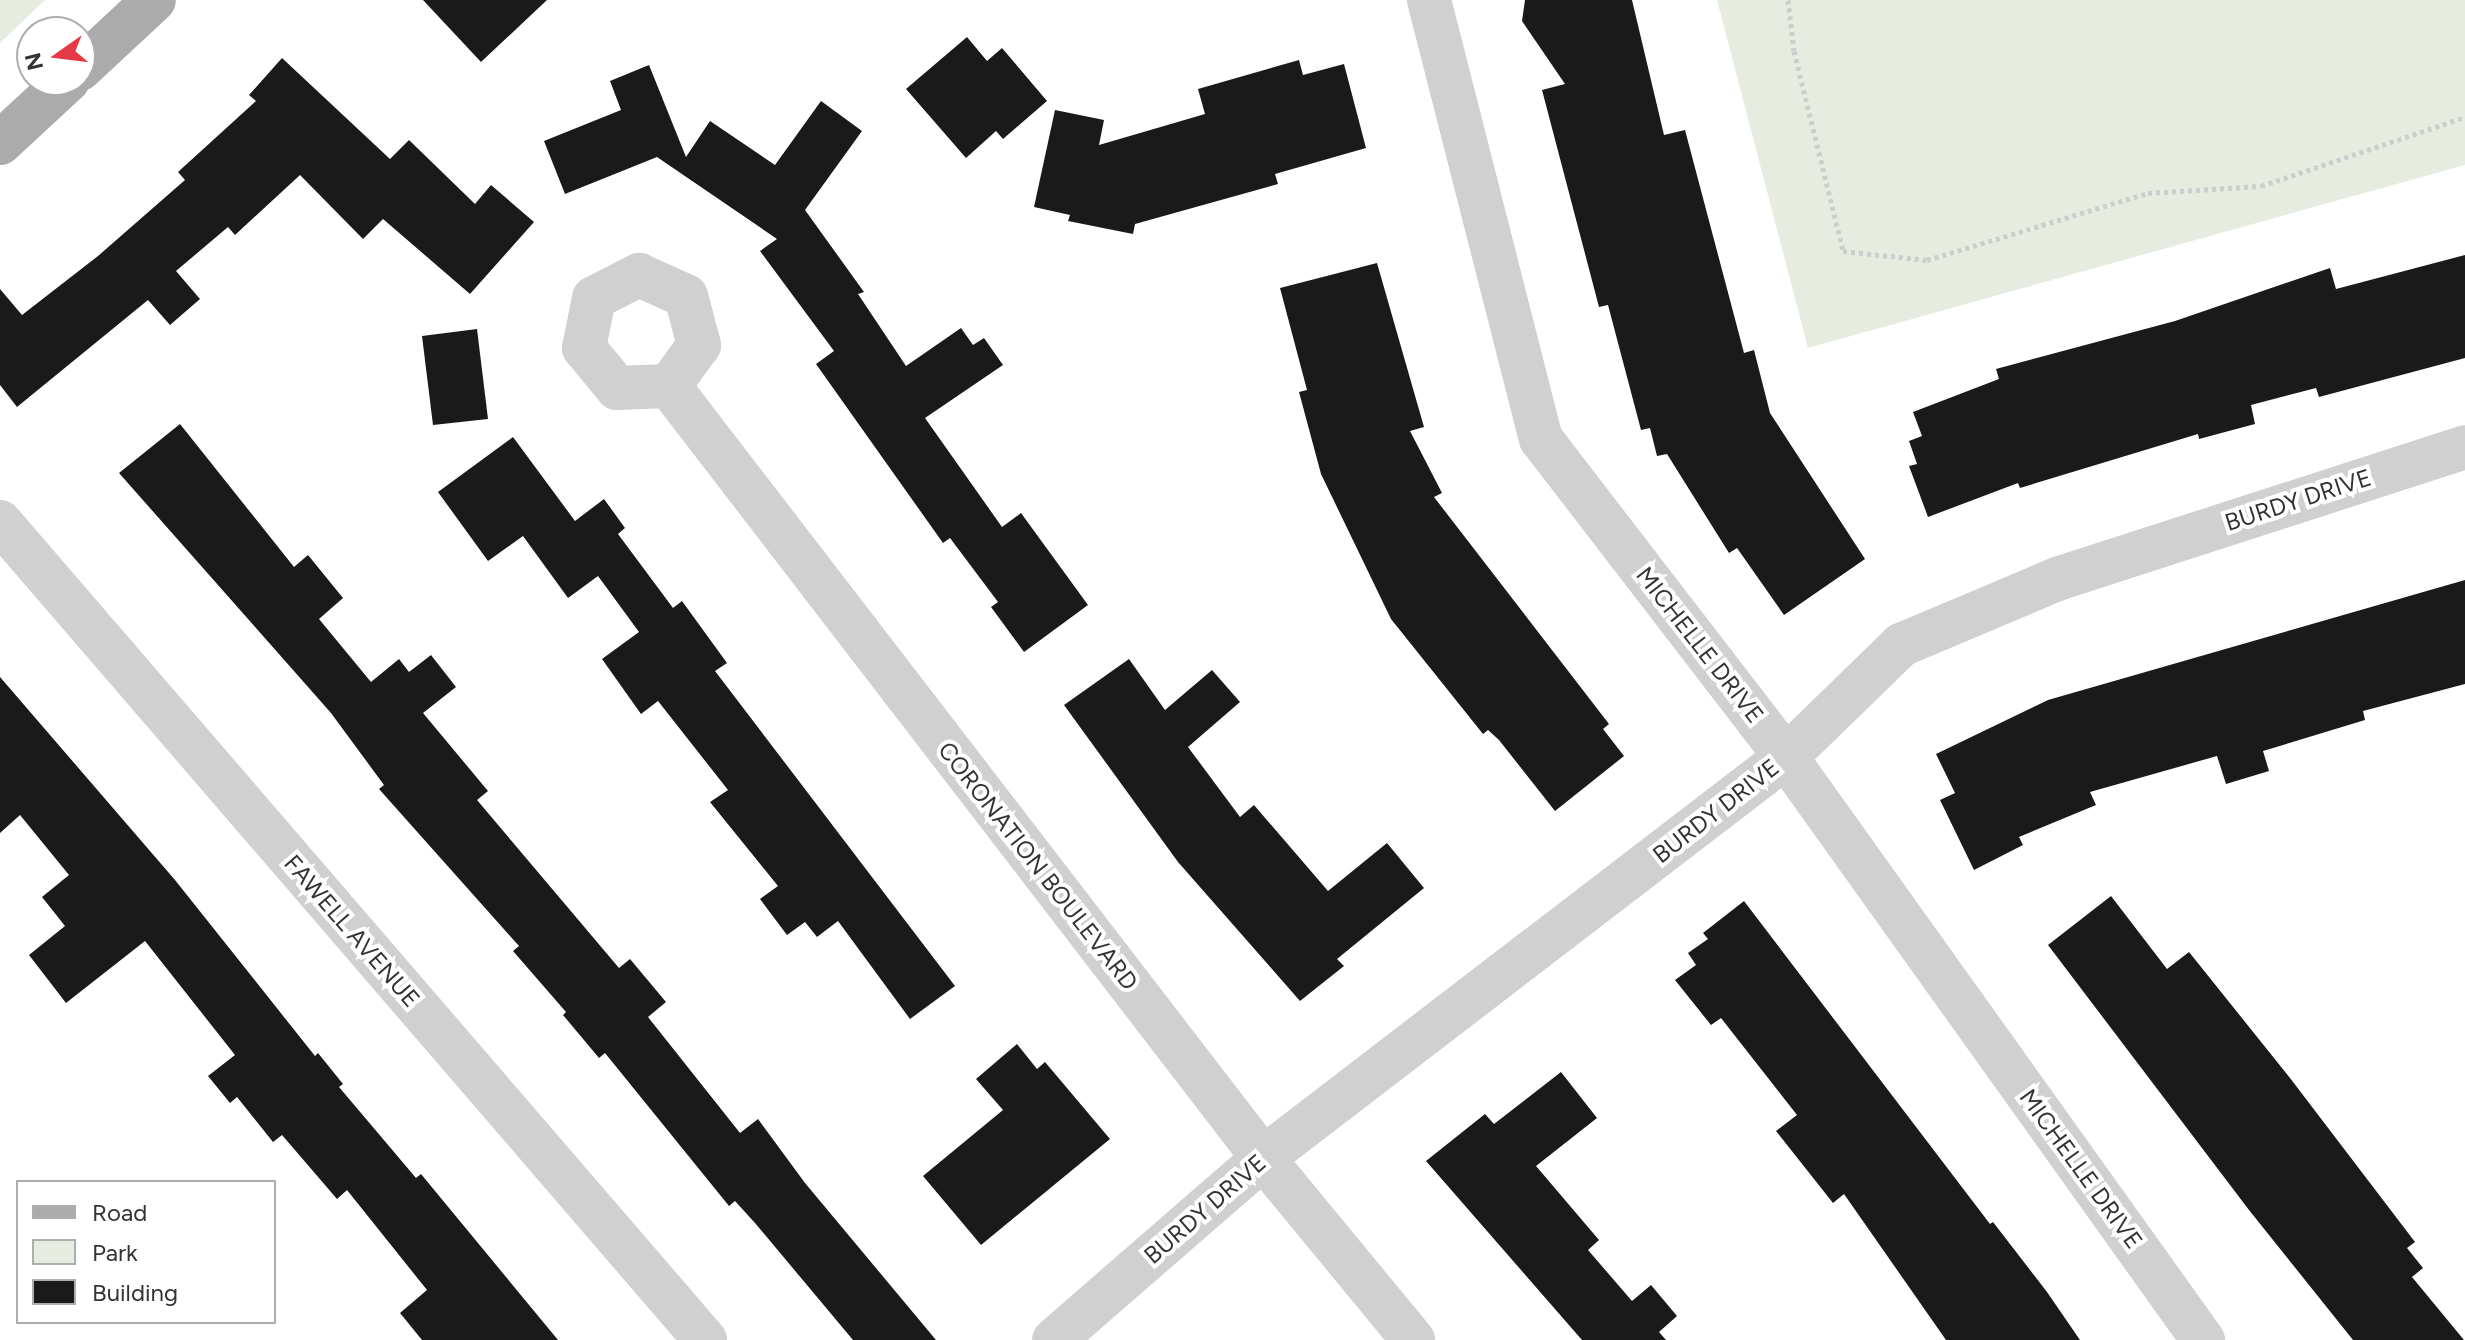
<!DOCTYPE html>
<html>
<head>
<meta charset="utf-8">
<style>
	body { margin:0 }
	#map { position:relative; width:2465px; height:1340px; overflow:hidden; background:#fff; font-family:Figtree,sans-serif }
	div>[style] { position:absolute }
	.green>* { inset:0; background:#e6ecdf }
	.building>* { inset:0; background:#1a1a1a }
	.path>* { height:5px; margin-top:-2.5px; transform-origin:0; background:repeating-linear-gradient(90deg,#cdcdcd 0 4px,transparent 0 8px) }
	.minor>* { height:44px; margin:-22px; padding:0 22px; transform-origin:22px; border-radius:22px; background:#d0d0d0 }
	.major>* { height:44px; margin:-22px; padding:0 22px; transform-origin:22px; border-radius:22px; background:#ababab }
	span { translate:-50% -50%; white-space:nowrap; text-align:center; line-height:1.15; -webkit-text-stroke:8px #fff; paint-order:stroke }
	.street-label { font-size:24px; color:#333 }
	.legend { position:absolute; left:16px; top:1180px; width:260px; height:144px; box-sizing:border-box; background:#fff; border:2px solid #adadad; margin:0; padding:10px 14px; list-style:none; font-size:24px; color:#333 }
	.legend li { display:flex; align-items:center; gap:16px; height:40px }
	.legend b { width:40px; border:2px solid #adadad }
	.north { position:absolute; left:16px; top:16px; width:80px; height:80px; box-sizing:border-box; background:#fff; border:2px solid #adadad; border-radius:50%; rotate:256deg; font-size:22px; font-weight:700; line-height:32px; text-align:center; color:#333 }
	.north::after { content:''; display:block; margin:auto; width:28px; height:36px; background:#e63946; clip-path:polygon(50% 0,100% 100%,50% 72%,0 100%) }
</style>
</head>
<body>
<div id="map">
	<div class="green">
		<i style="clip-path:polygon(0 0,45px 0,0 43px)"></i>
		<i style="clip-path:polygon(1717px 0,2465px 0,2465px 165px,1808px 348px)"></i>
	</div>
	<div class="building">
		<i style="clip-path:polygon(423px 0,547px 0,481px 62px)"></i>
		<i style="clip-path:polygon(1525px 0,1632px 0,1664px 135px,1685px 130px,1744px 353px,1754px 350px,1770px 413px,1865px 559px,1784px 615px,1737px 548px,1729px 553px,1667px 454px,1657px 456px,1650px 428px,1641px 430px,1608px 305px,1599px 307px,1542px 90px,1565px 84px,1522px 21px)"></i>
		<i style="clip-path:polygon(967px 37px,987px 61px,1002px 48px,1047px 101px,1003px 139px,996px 131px,966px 158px,906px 89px)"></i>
		<i style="clip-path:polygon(282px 58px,390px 159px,409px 140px,475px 204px,491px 185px,534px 222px,470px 294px,383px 219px,363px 239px,300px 175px,235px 235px,228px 227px,176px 271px,200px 299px,170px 325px,148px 300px,17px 407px,0 385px,0 289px,22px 315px,98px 256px,185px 180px,178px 172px,256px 101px,249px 95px)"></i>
		<i style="clip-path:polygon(1299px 60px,1303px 75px,1344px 64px,1366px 148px,1275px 174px,1278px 184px,1135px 224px,1133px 234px,1068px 221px,1070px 215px,1034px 207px,1055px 110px,1104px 120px,1099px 145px,1205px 114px,1198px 89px)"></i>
		<i style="clip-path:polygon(649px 65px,686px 157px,710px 121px,775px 165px,821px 101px,862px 131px,805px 210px,864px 292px,858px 294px,906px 366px,961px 328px,973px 345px,984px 338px,1003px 365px,925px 418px,1002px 527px,1021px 513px,1088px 605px,1024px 652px,991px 607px,998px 602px,950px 538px,943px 543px,816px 364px,834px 351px,760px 251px,777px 239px,657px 157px,565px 194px,544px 141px,621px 110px,610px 81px)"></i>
		<i style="clip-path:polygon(2465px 255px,2465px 358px,2319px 397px,2316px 388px,2251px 405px,2255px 424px,2199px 439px,2198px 434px,2020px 488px,2018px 483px,1928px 517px,1909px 466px,1917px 464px,1909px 441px,1922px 436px,1913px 412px,1999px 379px,1996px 369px,2175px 321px,2330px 268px,2336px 289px)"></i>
		<i style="clip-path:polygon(1377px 263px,1424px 427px,1410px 431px,1442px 493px,1434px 497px,1609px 724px,1603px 729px,1624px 756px,1555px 811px,1499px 740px,1488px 730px,1483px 734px,1391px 619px,1321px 474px,1299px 392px,1307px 390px,1280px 288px)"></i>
		<i style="clip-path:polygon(477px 329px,488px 419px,433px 425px,422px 336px)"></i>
		<i style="clip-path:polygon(180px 424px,294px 567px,308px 555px,343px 598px,319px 619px,371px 682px,399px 659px,409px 672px,431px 655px,456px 687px,423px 713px,488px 791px,477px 800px,619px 968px,630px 959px,666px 1002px,648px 1017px,740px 1133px,758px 1119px,805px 1183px,936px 1340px,853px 1340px,755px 1223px,735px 1201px,729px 1206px,605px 1053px,599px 1058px,563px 1015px,566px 1012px,513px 951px,519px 946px,379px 789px,384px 785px,331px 713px,119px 473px)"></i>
		<i style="clip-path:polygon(513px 437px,575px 521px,604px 499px,625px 528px,618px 534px,673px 608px,682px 601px,727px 663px,715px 671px,955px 986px,910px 1019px,838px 921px,817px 937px,805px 922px,787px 935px,760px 899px,778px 886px,710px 802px,728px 790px,658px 701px,641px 714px,602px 659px,639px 632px,598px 576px,568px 598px,523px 536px,488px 561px,438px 492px)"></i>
		<i style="clip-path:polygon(2465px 580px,2465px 684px,2363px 711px,2365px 720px,2263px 751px,2269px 771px,2226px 784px,2217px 756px,2090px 792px,2096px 805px,2019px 837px,2023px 845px,1974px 870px,1940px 800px,1955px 793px,1936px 754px,2048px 700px)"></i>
		<i style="clip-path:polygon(1129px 659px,1165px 710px,1212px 670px,1240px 702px,1188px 747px,1240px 817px,1254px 805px,1328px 891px,1387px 843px,1424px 888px,1337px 959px,1344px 966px,1300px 1001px,1178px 862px,1064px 705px)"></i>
		<i style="clip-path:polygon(0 677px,175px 880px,315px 1056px,318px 1053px,343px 1084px,339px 1087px,416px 1178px,421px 1174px,558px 1340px,422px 1340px,400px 1313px,427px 1290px,347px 1190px,337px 1199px,282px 1135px,273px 1142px,237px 1097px,230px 1103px,208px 1076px,235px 1055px,145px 941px,66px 1003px,29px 955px,65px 926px,42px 897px,69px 875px,20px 815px,0 833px)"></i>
		<i style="clip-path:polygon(2111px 896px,2167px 969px,2189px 952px,2290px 1078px,2415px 1242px,2407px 1248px,2423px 1268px,2412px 1277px,2464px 1340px,2353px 1340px,2249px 1210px,2048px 945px)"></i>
		<i style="clip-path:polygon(1744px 901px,1990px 1224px,1993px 1222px,2047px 1292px,2080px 1340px,1946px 1340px,1844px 1194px,1833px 1203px,1776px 1131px,1797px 1115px,1721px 1018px,1711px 1025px,1675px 980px,1696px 965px,1688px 953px,1708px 939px,1703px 933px)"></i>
		<i style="clip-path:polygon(1017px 1044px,1037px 1069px,1045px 1062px,1110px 1139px,981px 1245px,923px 1176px,1003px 1110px,976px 1079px)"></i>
		<i style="clip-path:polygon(1561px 1072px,1597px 1118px,1536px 1166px,1599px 1240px,1588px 1250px,1632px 1301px,1651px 1285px,1677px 1316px,1659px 1332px,1666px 1340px,1582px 1340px,1426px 1161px,1485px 1114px,1494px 1124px)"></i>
	</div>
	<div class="path">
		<i style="left:1788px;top:0;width:51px;rotate:83.3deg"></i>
		<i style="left:1794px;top:51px;width:206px;rotate:76.2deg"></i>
		<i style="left:1843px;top:251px;width:84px;rotate:6.1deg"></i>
		<i style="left:1927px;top:260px;width:231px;rotate:-16.9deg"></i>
		<i style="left:2148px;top:193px;width:113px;rotate:-3.5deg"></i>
		<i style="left:2261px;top:186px;width:215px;rotate:-18.7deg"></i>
	</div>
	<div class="minor">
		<i style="left:1429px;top:0;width:453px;rotate:75.7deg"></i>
		<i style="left:1541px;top:439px;width:401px;rotate:52.4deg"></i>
		<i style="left:1786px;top:757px;width:717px;rotate:54.43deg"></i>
		<i style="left:639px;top:275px;width:51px;rotate:24.1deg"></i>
		<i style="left:686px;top:296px;width:51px;rotate:75.1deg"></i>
		<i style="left:699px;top:345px;width:51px;rotate:126.2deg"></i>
		<i style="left:669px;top:386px;width:52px;rotate:177.8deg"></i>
		<i style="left:617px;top:388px;width:52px;rotate:-129.5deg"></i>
		<i style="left:584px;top:348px;width:51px;rotate:-78.7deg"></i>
		<i style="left:594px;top:298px;width:51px;rotate:-27.1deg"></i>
		<i style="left:669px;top:386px;width:974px;rotate:52.42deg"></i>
		<i style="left:1263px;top:1158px;width:236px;rotate:50.5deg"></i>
		<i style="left:0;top:522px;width:1080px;rotate:49.24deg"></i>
		<i style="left:1054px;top:1340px;width:277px;rotate:-41deg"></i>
		<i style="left:1263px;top:1158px;width:659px;rotate:-37.48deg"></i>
		<i style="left:1786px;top:757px;width:161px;rotate:-44.2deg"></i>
		<i style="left:1901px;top:645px;width:169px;rotate:-22.9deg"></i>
		<i style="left:2057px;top:579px;width:429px;rotate:-17.9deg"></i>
	</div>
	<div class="major">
		<i style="left:80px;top:69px;width:101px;rotate:-43deg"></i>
		<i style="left:0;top:143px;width:93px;rotate:-42.8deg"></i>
	</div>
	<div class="street-label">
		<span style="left:2298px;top:500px;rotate:-18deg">BURDY DRIVE</span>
		<span style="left:1700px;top:645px;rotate:52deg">MICHELLE DRIVE</span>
		<span style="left:1716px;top:811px;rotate:-38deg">BURDY DRIVE</span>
		<span style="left:1038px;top:866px;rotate:52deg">CORONATION BOULEVARD</span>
		<span style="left:352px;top:931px;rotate:49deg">FAWELL AVENUE</span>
		<span style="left:2081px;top:1169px;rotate:54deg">MICHELLE DRIVE</span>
		<span style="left:1205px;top:1209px;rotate:-41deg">BURDY DRIVE</span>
	</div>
	<ul class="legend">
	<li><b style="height:10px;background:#ababab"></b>Road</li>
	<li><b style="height:22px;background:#e6ecdf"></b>Park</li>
	<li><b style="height:22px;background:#1a1a1a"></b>Building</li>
	</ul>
	<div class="north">N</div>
</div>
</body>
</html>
